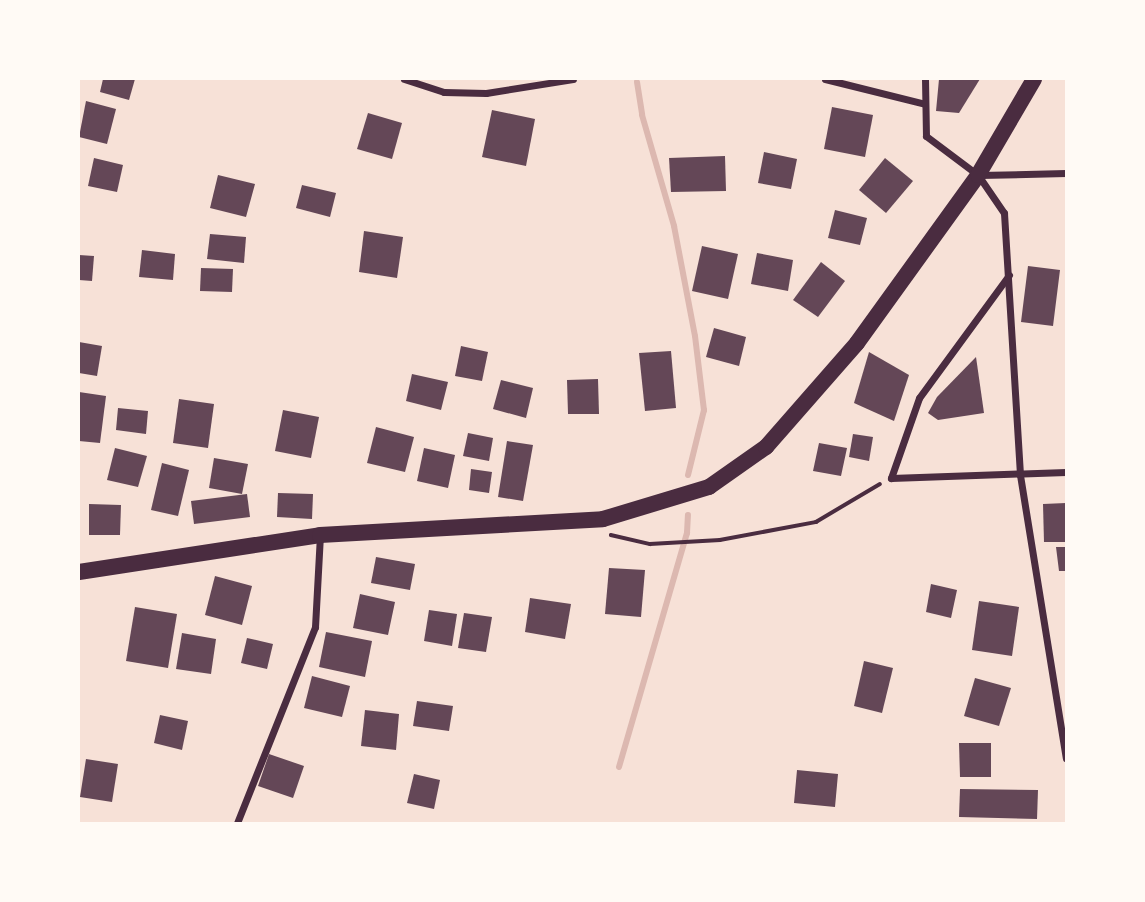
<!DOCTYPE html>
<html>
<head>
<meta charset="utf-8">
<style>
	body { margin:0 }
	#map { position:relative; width:1145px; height:902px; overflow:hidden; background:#f7e1d7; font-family:Overpass,sans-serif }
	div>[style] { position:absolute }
	.stream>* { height:6px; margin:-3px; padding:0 3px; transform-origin:3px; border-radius:3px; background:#dcb8b0 }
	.building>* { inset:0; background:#644757 }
	.path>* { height:3.5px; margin:-1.75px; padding:0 1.75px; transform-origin:1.75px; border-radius:1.75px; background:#4a2c40 }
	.minor>* { height:7px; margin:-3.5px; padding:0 3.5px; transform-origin:3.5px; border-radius:3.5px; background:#4a2c40 }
	.trunk>* { height:16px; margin:-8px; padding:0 8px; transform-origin:8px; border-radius:8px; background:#4a2c40 }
	span { translate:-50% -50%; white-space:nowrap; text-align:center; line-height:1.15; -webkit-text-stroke:7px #fffaf5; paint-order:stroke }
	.frame { position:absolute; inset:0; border:80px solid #fffaf5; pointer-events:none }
</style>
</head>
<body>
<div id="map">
	<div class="stream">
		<i style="left:637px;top:82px;width:33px;rotate:81deg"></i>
		<i style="left:642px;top:115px;width:116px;rotate:73.9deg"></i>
		<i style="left:674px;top:226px;width:112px;rotate:79.2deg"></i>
		<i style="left:695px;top:336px;width:75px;rotate:83.1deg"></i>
		<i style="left:704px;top:410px;width:67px;rotate:103.8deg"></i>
		<i style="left:619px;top:767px;width:244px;rotate:-73.8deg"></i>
		<i style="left:687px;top:533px;width:18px;rotate:-87deg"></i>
	</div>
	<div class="building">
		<i style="clip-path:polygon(103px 79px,135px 79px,129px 100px,100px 92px)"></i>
		<i style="clip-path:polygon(939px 79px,980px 79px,959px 113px,936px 111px)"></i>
		<i style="clip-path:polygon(86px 101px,116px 109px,107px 144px,79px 137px)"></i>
		<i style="clip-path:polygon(832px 107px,873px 115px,865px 157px,824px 149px)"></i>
		<i style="clip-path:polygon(492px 110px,535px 119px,526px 166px,482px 157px)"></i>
		<i style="clip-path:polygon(368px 113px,402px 123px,392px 159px,357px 149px)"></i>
		<i style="clip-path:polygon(764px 152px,797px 159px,791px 189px,758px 183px)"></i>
		<i style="clip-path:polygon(725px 156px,726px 191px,671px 192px,669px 158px)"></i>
		<i style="clip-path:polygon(94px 158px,123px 165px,117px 192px,88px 186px)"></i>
		<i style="clip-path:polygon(885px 158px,913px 181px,886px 213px,859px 190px)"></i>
		<i style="clip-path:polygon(218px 175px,255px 184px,246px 217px,210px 208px)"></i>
		<i style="clip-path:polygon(302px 185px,336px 193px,330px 217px,296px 208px)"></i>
		<i style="clip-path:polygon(835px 210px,867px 218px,860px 245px,828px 238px)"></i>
		<i style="clip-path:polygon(364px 231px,403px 237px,397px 278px,359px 272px)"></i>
		<i style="clip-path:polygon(210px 234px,246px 237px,244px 263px,207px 259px)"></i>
		<i style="clip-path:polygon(702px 246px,738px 254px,728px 299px,692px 291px)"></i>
		<i style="clip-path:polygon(142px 250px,175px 254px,173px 280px,139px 277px)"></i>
		<i style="clip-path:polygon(757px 253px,793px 260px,788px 291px,751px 284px)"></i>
		<i style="clip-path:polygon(79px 255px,94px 256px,92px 281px,79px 280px)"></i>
		<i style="clip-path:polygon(821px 262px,845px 281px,818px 317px,793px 300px)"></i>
		<i style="clip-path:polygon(1028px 266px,1060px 270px,1053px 326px,1021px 322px)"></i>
		<i style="clip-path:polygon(201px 268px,233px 269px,232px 292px,200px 291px)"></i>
		<i style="clip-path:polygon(714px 328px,746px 337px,739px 366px,706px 357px)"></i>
		<i style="clip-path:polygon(79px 342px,102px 346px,97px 376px,79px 373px)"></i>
		<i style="clip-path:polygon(461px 346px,488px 352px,482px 381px,455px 376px)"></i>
		<i style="clip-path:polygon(671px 351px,676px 408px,645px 411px,639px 353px)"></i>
		<i style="clip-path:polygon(869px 352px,909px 375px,894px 421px,854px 403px)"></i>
		<i style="clip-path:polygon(976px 357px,984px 413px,938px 420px,928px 413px,937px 397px)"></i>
		<i style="clip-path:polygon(412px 374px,448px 382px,441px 410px,406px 401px)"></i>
		<i style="clip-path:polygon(598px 379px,599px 414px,568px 414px,567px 380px)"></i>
		<i style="clip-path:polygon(501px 380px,533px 388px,526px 418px,493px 409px)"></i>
		<i style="clip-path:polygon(79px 392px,106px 396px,100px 443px,79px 441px)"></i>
		<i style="clip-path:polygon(179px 399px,214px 404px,208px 448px,173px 443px)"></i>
		<i style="clip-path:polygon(118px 408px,148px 411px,146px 434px,116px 430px)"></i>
		<i style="clip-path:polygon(283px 410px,319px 417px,311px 458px,275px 451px)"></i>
		<i style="clip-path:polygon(376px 427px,414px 437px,405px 472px,367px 463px)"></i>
		<i style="clip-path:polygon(468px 433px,493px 438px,489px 461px,463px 456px)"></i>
		<i style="clip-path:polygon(853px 434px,873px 437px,869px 461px,849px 457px)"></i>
		<i style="clip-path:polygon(507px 441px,533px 445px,523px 501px,498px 497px)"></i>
		<i style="clip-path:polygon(819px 443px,847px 448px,841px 476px,813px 471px)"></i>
		<i style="clip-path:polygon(115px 448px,147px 456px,138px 487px,107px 480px)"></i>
		<i style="clip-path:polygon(424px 448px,455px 455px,448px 488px,417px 481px)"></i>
		<i style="clip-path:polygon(214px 458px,248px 464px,242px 494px,209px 488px)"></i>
		<i style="clip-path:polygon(162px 463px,189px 470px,178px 516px,151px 510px)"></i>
		<i style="clip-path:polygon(471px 469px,492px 472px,489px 493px,469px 490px)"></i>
		<i style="clip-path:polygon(278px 493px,313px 494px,312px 519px,277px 517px)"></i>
		<i style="clip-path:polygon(247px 494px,250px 517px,194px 524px,191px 501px)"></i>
		<i style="clip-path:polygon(1066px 503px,1066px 542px,1044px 542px,1043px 504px)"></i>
		<i style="clip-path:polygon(89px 504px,121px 505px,120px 535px,89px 535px)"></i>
		<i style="clip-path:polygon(1056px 547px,1066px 547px,1066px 571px,1059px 571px)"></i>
		<i style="clip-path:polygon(376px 557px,415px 564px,410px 590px,371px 583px)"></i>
		<i style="clip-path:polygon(609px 568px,645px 570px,641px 617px,605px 614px)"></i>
		<i style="clip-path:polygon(215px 576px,252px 586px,242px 625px,205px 615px)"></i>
		<i style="clip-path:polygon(931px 584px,957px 590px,951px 618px,926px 612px)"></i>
		<i style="clip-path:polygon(360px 594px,395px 602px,388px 635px,353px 628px)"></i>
		<i style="clip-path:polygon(530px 598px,571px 604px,565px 639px,525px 632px)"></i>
		<i style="clip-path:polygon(979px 601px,1019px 607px,1012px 656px,972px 650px)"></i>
		<i style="clip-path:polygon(135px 607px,177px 614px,168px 668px,126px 661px)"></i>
		<i style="clip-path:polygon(429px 610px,457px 614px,452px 646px,424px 641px)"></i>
		<i style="clip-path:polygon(464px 613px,492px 617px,486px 652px,458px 648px)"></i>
		<i style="clip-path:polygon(326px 632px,372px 641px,365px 677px,319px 667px)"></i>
		<i style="clip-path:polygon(182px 633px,216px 639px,211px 674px,176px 669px)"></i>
		<i style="clip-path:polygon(247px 638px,273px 644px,267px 669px,241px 663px)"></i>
		<i style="clip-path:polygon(864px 661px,893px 668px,882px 713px,854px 706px)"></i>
		<i style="clip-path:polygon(312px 676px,350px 686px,342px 717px,304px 708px)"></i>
		<i style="clip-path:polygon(975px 678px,1011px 688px,999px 726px,964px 716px)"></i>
		<i style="clip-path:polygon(417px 701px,453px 706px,449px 731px,413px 726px)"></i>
		<i style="clip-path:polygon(365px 710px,399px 714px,396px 750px,361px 746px)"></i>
		<i style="clip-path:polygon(160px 715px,188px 721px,182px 750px,154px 743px)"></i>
		<i style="clip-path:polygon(959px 743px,991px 743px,991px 777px,960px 777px)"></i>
		<i style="clip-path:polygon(269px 754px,304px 766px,293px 798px,258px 786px)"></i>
		<i style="clip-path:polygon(86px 759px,118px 764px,112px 802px,80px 797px)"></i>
		<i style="clip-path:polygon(797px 770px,838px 774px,835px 807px,794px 803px)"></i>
		<i style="clip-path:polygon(414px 774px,440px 780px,434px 809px,407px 803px)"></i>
		<i style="clip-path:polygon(960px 789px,1038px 790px,1037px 819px,959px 817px)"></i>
	</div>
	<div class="path">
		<i style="left:611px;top:535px;width:40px;rotate:13deg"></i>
		<i style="left:650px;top:544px;width:70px;rotate:-3.3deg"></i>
		<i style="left:720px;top:540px;width:98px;rotate:-10.6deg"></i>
		<i style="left:816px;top:522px;width:74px;rotate:-30.7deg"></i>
	</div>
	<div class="minor">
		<i style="left:404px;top:79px;width:42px;rotate:18deg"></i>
		<i style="left:444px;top:92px;width:42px;rotate:1.4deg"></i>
		<i style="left:486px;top:93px;width:88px;rotate:-9.1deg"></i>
		<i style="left:825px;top:79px;width:103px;rotate:14deg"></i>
		<i style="left:925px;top:79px;width:57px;rotate:89deg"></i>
		<i style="left:926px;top:136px;width:65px;rotate:36.9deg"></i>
		<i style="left:978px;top:175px;width:46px;rotate:55.6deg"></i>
		<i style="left:1004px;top:213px;width:262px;rotate:86.5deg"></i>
		<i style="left:1020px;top:475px;width:287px;rotate:80.8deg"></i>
		<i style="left:979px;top:175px;width:87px;rotate:-1.3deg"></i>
		<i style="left:1009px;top:275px;width:152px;rotate:126.2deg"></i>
		<i style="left:919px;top:398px;width:85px;rotate:109.3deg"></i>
		<i style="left:891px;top:478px;width:175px;rotate:-2deg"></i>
		<i style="left:237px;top:823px;width:211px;rotate:-68.3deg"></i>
		<i style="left:315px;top:627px;width:92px;rotate:-86.9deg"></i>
	</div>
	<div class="trunk">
		<i style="left:79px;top:572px;width:244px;rotate:-8.7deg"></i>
		<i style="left:320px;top:535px;width:283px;rotate:-3.2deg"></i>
		<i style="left:603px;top:519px;width:111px;rotate:-16.8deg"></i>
		<i style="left:709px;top:487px;width:70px;rotate:-35.1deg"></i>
		<i style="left:766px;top:447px;width:138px;rotate:-48.8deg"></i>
		<i style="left:857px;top:343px;width:207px;rotate:-54.2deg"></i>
		<i style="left:978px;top:175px;width:111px;rotate:-59.7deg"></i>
	</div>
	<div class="frame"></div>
</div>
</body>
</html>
